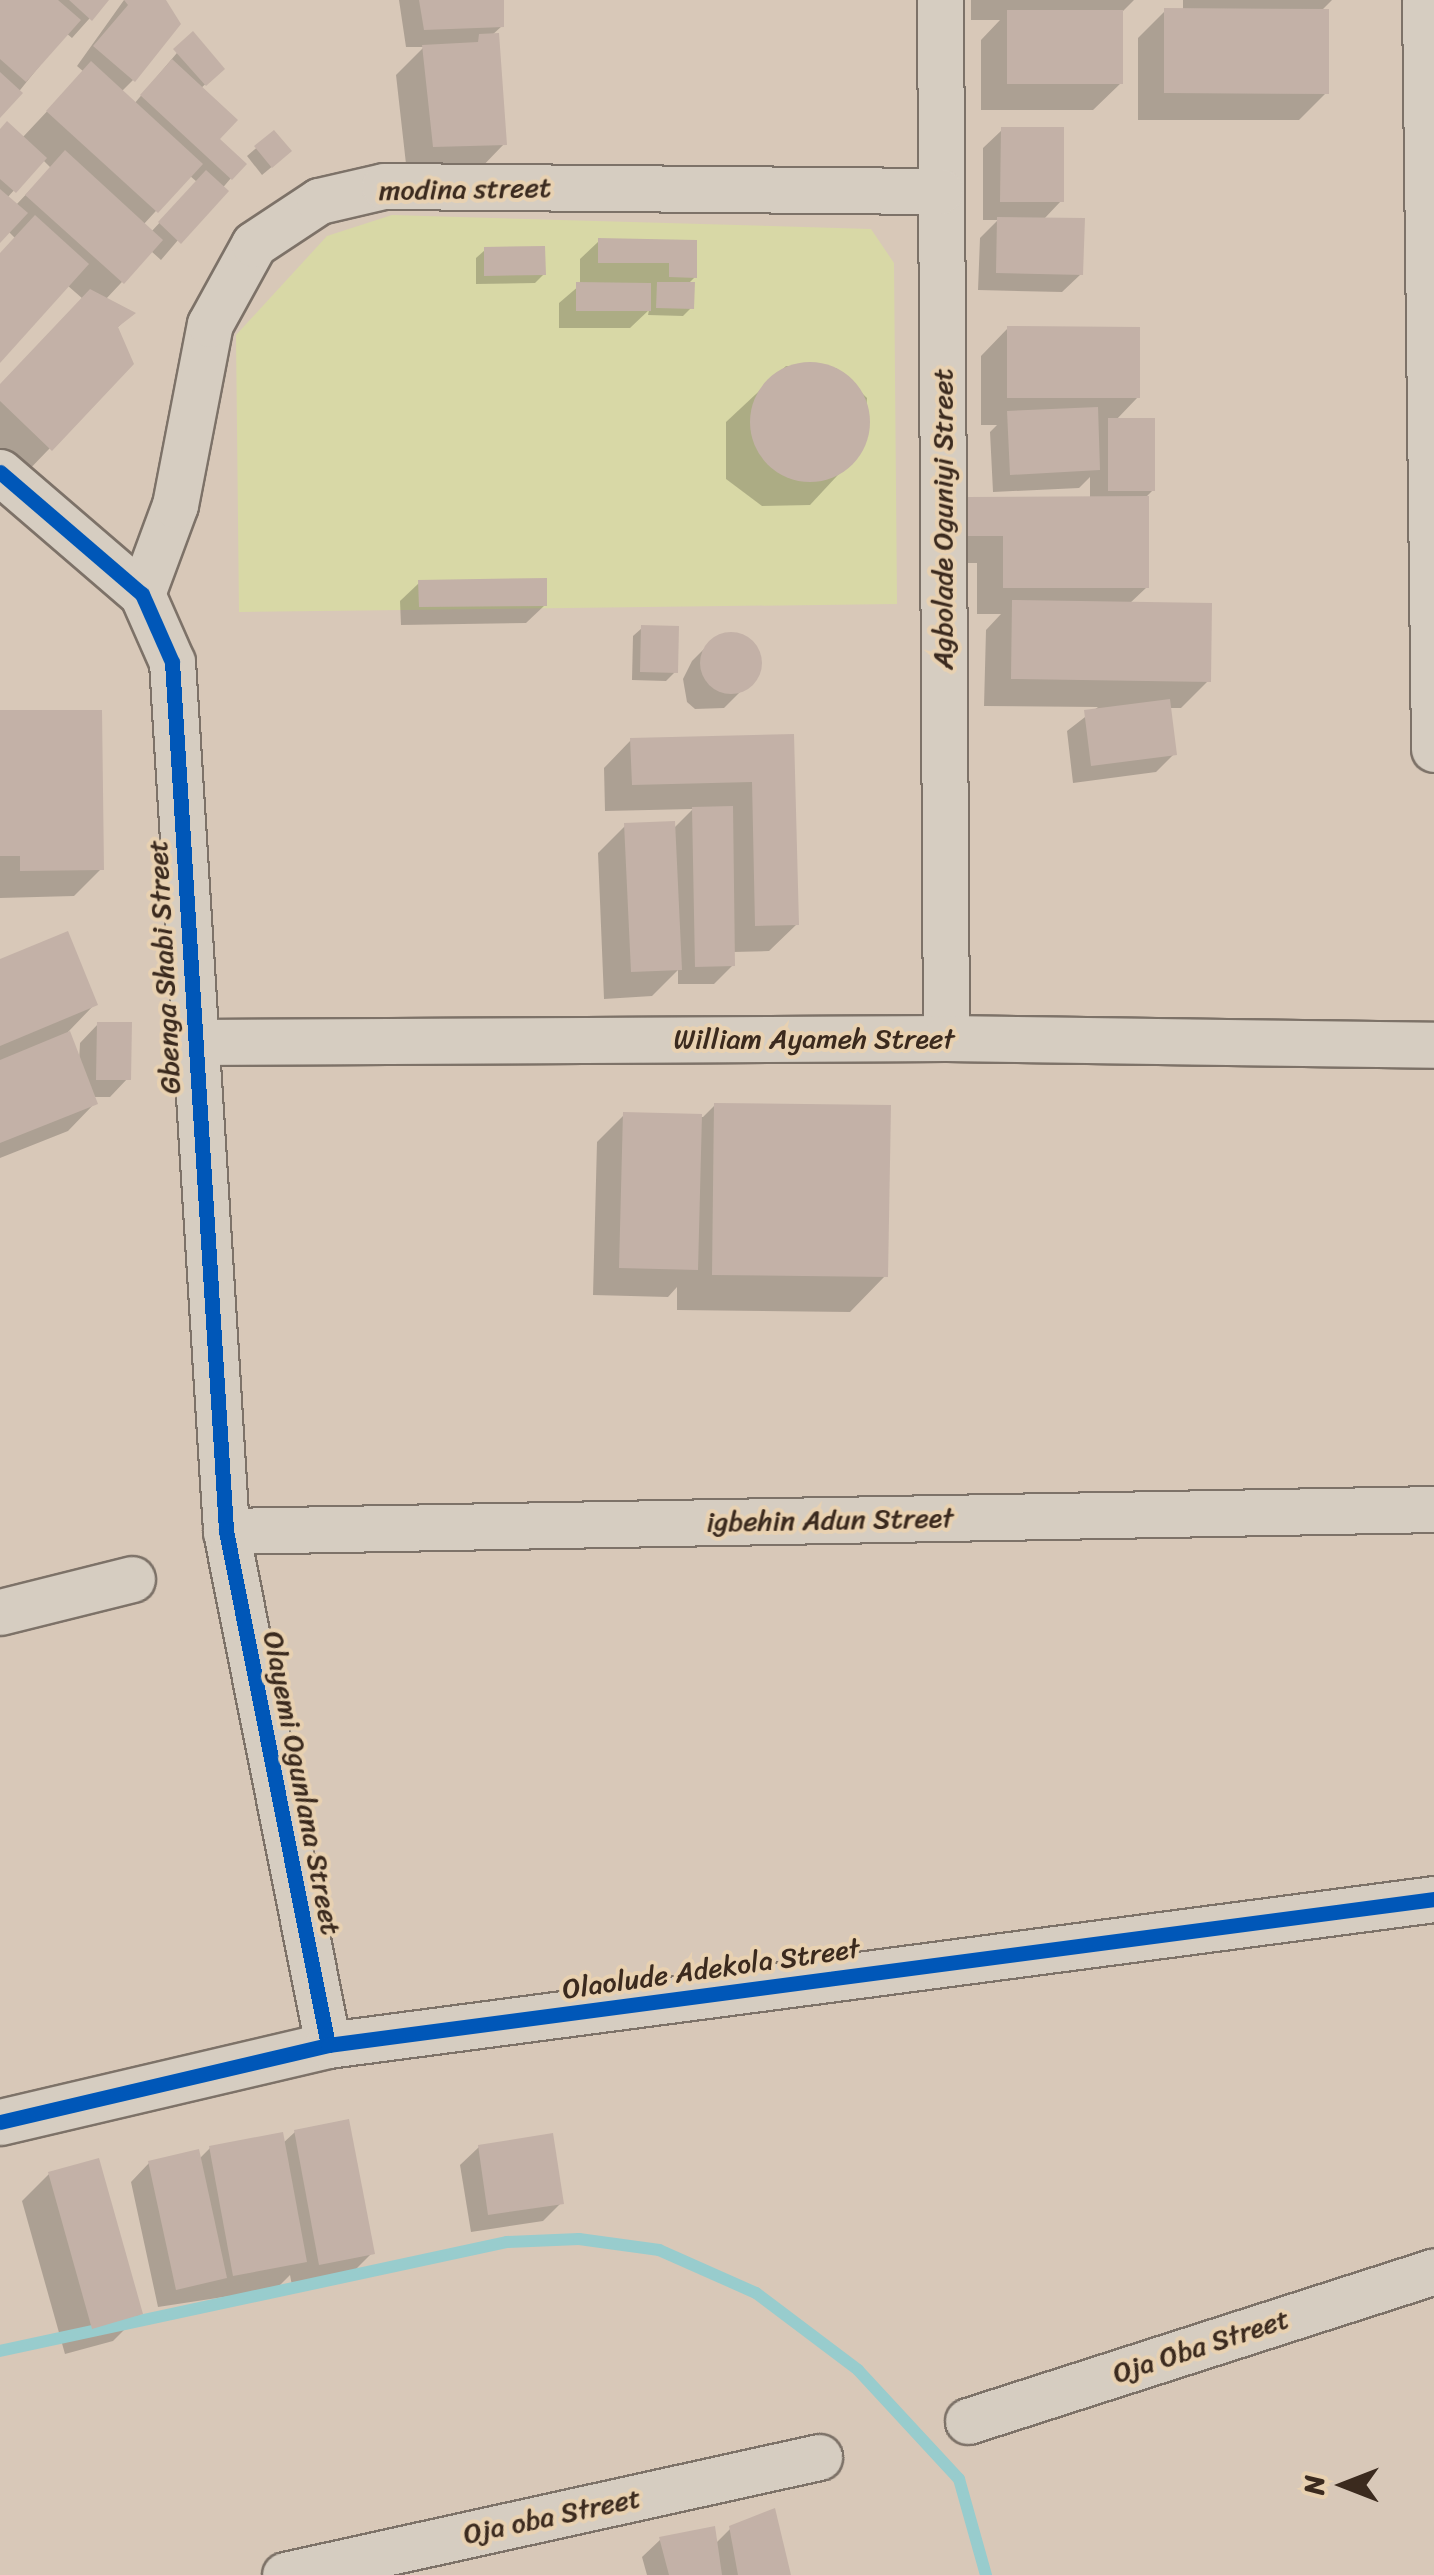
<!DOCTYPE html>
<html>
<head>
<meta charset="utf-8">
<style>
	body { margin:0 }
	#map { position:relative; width:1434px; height:2575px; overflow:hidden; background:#d8c8b8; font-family:Sriracha,sans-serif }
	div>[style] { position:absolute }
	.green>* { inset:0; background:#d8d8a6 }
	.shadow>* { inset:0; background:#0003 }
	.stream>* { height:12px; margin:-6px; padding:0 6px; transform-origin:6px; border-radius:6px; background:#98cccd }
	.building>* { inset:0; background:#c3b1a7 }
	.round { border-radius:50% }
	.roads { filter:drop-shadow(2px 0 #7d7268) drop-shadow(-2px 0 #7d7268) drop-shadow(0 2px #7d7268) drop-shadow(0 -2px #7d7268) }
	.minor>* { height:45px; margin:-22.5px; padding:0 22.5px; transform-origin:22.5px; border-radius:22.5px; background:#d6cdc1 }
	.cycleway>* { height:15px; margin:-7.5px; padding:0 7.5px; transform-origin:7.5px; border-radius:7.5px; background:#0057b8 }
	span { translate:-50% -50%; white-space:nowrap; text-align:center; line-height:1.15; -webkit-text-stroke:8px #e8d1b1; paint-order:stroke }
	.street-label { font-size:28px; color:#3b2a1e }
	.north { position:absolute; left:1294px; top:2435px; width:100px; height:100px; -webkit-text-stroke:8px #e8d1b1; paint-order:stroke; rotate:270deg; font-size:28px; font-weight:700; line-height:40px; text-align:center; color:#3b2a1e }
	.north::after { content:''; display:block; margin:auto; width:35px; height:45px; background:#3b2a1e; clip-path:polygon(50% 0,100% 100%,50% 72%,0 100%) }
</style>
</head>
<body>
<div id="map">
	<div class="green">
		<i style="clip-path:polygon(392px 215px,871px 229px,894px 263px,897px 604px,239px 612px,236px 335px,327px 236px)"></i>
	</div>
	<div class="shadow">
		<i style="clip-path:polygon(0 0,106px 0,72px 38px,66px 33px,0 115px)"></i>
		<i style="clip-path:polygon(evenodd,124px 0,163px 0,133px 80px,121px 92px,134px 104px,192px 35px,222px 69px,200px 89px,217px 139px,243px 164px,161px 260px,151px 251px,105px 300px,131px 314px,116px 329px,131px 364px,23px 476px,0 455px,0 386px,83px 299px,67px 285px,0 359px,0 254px,15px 238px,8px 231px,0 240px,0 132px,22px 138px,84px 72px,77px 66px,124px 0,42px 159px,51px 168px,16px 205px,7px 198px,42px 159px,124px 0,189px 175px,197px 182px,151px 232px,143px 225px,189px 175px)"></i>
		<i style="clip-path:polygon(399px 0,501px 0,502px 26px,491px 36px,504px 144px,477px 172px,407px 173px,396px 75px,424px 47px,406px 47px)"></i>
		<i style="clip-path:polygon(971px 0,1134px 0,1121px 13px,1121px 83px,1093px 110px,981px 110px,981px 40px,1000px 20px,971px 20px)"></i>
		<i style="clip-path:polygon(1183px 0,1332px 0,1320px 12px,1326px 93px,1299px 120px,1138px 120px,1138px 38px,1165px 11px,1183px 11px)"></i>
		<i style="clip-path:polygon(1002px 130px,1061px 201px,1043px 220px,1081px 274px,1062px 292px,978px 290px,980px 238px,998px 220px,983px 220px,983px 148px)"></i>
		<i style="clip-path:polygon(274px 133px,280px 160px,262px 175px,247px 156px)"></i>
		<i style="clip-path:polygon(599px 241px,695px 242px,695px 277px,687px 285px,691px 308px,683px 316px,648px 315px,649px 310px,630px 328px,559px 328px,559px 303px,580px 285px,580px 259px)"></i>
		<i style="clip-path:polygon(485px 250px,544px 274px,535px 283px,476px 284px,476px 258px)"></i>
		<i style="clip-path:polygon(1008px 328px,1138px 397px,1115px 421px,1153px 490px,1147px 496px,1147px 587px,1129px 604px,1208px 681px,1181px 708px,1169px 708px,1174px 754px,1156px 772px,1073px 783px,1067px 731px,1098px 707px,984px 706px,986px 630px,1001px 614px,977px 614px,977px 563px,942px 563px,942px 527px,969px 499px,1090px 499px,1090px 477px,1079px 488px,993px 492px,990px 432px,997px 425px,981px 425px,981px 356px)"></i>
		<i style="clip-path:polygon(786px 366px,836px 368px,867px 398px,863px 448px,810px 505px,762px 506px,726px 479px,726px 422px)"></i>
		<i style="clip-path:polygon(419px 583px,545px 605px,526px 623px,401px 625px,400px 601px)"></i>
		<i style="clip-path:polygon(642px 628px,675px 672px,666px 681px,632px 680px,633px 636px)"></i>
		<i style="clip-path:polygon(742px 635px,760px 653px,743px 689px,724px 708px,695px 709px,687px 702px,683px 679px,692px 661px,711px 642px)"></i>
		<i style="clip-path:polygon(0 713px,101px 869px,74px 896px,0 898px)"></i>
		<i style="clip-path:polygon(792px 736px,797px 924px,769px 951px,733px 952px,733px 965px,714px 984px,678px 984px,678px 970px,652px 996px,604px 999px,598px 853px,625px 826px,673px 829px,693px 809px,605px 811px,604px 768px,631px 740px)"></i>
		<i style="clip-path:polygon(0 962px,95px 1004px,68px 1032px,79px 1062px,80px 1043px,98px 1024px,128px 1078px,110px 1097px,93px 1097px,95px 1103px,68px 1131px,0 1158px)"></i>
		<i style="clip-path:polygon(715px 1105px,885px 1276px,850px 1312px,677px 1310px,677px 1287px,668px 1297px,593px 1295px,597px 1142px,624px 1115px,703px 1117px)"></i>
		<i style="clip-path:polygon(295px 2132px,372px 2253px,345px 2280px,293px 2291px,290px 2275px,276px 2289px,158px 2307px,131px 2182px,149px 2163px,198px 2160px,210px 2148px,282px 2144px)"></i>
		<i style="clip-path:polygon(479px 2147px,561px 2203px,543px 2221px,471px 2232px,460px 2165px)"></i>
		<i style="clip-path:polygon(49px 2174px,140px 2314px,113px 2341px,65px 2354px,22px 2201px)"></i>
		<i style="clip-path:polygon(731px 2528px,789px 2575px,647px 2575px,642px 2557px,661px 2539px,715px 2544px)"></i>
	</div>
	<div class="stream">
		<i style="left:0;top:2351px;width:519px;rotate:-12.13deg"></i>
		<i style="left:507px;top:2242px;width:72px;rotate:-2.4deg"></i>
		<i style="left:579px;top:2239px;width:81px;rotate:7.8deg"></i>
		<i style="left:659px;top:2250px;width:106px;rotate:23.9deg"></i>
		<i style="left:756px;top:2293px;width:128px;rotate:37deg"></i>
		<i style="left:858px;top:2370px;width:149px;rotate:47.2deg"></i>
		<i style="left:959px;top:2479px;width:100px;rotate:74.3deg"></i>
	</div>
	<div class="building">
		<i style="clip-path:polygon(0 0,58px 0,81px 20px,26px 82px,0 59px)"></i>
		<i style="clip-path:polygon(69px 0,109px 0,92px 21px)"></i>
		<i style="clip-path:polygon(124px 0,166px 0,181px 24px,135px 82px,93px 46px,128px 5px)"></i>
		<i style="clip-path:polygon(419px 0,504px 0,504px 27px,424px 30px)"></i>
		<i style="clip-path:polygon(1164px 8px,1329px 9px,1329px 94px,1164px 93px)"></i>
		<i style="clip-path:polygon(1007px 10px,1123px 10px,1123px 84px,1007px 84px)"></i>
		<i style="clip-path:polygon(193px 31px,225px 69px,206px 86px,173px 49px)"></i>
		<i style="clip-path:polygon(499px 33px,507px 145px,433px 147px,422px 45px,478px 42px,479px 34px)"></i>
		<i style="clip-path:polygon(172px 59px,238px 120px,220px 139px,247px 164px,232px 180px,140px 95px)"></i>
		<i style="clip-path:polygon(91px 61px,203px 164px,158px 213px,46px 111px)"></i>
		<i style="clip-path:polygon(0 72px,23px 93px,0 118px)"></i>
		<i style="clip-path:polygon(7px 121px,47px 158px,16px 193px,0 179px,0 129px)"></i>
		<i style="clip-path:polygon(1001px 127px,1064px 127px,1064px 202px,1000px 202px)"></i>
		<i style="clip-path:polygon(274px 130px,292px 151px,272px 168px,254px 146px)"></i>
		<i style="clip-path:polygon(65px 150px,163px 240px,124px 284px,25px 195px)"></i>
		<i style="clip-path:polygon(206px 170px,229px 191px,181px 244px,158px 222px)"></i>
		<i style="clip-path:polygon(0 189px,28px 213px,0 243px)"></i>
		<i style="clip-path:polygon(35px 215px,89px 264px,0 363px,0 253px)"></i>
		<i style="clip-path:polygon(997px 217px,1085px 218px,1083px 275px,996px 273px)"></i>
		<i style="clip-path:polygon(598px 238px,697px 240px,697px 278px,669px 277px,669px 263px,598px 263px)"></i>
		<i style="clip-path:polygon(545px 246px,546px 275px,484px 276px,484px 247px)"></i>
		<i style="clip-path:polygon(576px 282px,651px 283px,651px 311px,576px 311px)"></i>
		<i style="clip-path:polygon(657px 282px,695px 282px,694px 309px,656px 308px)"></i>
		<i style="clip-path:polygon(90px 289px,136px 313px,118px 327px,134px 364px,52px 451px,0 401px,0 384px)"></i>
		<i style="clip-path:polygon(1007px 326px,1140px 327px,1140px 398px,1007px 398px)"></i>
		<i class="round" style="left:750px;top:362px;width:120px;height:120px"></i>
		<i style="clip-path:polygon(1098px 407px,1100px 470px,1010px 475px,1007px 411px)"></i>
		<i style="clip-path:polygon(1108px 418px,1155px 418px,1155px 491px,1108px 491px)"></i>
		<i style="clip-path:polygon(1149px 496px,1149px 588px,1003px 588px,1003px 536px,968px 536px,968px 497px)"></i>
		<i style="clip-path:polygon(547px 578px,547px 606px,419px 607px,418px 580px)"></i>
		<i style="clip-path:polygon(1012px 600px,1212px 603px,1211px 682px,1011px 679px)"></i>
		<i style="clip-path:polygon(641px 625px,679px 626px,678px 673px,640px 672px)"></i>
		<i class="round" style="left:700px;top:632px;width:62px;height:62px"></i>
		<i style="clip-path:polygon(1170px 699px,1177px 755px,1091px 766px,1084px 710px)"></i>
		<i style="clip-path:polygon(0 710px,102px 710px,104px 870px,20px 871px,20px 856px,0 856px)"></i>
		<i style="clip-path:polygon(794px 734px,799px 925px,755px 926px,752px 782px,632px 785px,630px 738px)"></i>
		<i style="clip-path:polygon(733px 806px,735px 966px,695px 967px,692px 807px)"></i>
		<i style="clip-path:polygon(675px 821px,682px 970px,631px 972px,624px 823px)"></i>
		<i style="clip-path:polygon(68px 931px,98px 1005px,0 1046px,0 959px)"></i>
		<i style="clip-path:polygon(97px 1022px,132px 1022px,131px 1080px,96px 1080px)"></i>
		<i style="clip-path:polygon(70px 1031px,98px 1104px,0 1143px,0 1060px)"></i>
		<i style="clip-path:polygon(714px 1103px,891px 1105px,888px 1277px,712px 1275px)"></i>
		<i style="clip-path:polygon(623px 1112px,702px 1114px,698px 1270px,619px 1268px)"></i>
		<i style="clip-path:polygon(349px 2119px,375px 2254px,319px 2265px,294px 2130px)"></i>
		<i style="clip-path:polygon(283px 2132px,307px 2262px,233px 2276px,209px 2146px)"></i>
		<i style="clip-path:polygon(553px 2133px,564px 2204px,488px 2215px,478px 2145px)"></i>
		<i style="clip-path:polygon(199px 2149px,227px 2278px,176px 2290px,148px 2161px)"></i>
		<i style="clip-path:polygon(99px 2158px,143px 2314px,92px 2329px,48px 2172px)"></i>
		<i style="clip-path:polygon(775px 2508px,791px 2575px,738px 2575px,729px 2526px)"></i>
		<i style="clip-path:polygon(715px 2526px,722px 2575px,669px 2575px,659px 2537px)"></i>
	</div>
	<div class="roads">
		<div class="minor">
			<i style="left:940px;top:0;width:1038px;rotate:89.67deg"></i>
			<i style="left:1425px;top:0;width:749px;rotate:89.31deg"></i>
			<i style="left:0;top:472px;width:187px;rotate:40.7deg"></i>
			<i style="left:142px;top:594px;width:74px;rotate:66.2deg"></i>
			<i style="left:172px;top:662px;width:871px;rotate:86.44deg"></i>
			<i style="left:226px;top:1531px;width:524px;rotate:78.78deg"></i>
			<i style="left:142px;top:594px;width:95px;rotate:-69.7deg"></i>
			<i style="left:175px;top:505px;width:184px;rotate:-79.1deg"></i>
			<i style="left:210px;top:324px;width:91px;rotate:-61.2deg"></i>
			<i style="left:254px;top:244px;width:78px;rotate:-33.5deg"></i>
			<i style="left:319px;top:201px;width:67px;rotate:-13deg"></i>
			<i style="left:384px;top:186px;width:556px;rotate:0.52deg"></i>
			<i style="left:193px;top:1042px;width:753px;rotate:-0.3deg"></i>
			<i style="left:946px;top:1038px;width:488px;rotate:0.8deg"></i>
			<i style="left:226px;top:1531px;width:1208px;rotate:-1.04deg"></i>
			<i style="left:0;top:1612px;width:136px;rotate:-14deg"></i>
			<i style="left:0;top:2122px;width:337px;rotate:-13.2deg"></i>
			<i style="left:328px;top:2045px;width:1116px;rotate:-7.52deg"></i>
			<i style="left:968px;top:2421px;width:490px;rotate:-17.8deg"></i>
			<i style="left:285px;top:2575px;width:547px;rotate:-12.46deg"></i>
		</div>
	</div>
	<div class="cycleway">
		<i style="left:0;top:472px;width:187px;rotate:40.7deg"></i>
		<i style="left:142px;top:594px;width:74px;rotate:66.2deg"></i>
		<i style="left:172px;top:662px;width:871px;rotate:86.44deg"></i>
		<i style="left:226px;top:1531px;width:524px;rotate:78.78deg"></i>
		<i style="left:0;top:2122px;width:337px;rotate:-13.2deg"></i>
		<i style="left:328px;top:2045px;width:1116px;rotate:-7.52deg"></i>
	</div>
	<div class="street-label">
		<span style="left:465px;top:189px;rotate:-1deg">modina street</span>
		<span style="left:943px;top:519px;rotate:-90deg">Agbolade Oguniyi Street</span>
		<span style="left:164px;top:967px;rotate:-93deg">Gbenga Shabi Street</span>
		<span style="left:814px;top:1039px">William Ayameh Street</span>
		<span style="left:830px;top:1520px;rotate:-1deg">igbehin Adun Street</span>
		<span style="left:302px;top:1783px;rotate:79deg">Olayemi Ogunlana Street</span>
		<span style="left:711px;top:1969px;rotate:-8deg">Olaolude Adekola Street</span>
		<span style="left:1201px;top:2346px;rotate:-18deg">Oja Oba Street</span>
		<span style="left:552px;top:2516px;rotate:-12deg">Oja oba Street</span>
	</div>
	<div class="north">N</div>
</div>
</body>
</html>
